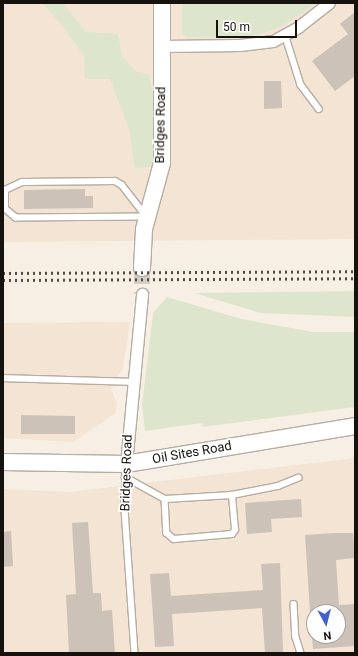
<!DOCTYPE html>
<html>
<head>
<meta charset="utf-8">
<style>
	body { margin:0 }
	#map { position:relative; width:358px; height:656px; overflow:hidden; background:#f8efe4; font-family:Roboto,sans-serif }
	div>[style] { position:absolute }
	.built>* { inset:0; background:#f3e4d3 }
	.green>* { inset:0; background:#dde6cd }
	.building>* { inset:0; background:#ccc2b8 }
	.secondary-tunnel>* { height:16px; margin-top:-8px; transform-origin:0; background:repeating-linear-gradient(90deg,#d6cec4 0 16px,transparent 0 24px) }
	.roads { filter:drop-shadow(1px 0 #b6ada2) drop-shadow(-1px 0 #b6ada2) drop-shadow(0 1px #b6ada2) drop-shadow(0 -1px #b6ada2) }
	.lane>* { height:5.5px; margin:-2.75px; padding:0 2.75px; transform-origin:2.75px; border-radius:2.75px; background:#fff }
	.street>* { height:11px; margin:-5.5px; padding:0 5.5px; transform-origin:5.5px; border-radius:5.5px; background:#fff }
	.secondary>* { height:16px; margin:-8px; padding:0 8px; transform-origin:8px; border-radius:8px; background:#fff }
	.rail>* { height:3px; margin-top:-1.5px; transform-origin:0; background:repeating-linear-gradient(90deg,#504b45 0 2px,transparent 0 6px) }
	span { translate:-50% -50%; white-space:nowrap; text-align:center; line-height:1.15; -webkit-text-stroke:3.5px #fefefe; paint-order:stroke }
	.street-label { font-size:13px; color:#16130f }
	.frame { position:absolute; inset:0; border:4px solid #16130f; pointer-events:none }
	.north { position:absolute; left:306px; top:604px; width:40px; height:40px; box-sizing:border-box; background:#fefefe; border:1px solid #a1a09e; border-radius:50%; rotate:173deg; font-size:11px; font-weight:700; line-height:16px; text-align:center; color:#16130f }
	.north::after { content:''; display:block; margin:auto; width:14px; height:18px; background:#4160d2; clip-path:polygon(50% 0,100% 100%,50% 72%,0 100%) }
	.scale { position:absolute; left:216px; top:20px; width:81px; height:18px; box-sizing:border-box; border:2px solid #16130f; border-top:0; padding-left:5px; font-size:12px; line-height:14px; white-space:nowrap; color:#16130f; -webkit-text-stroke:3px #fefefe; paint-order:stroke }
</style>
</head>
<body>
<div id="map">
	<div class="built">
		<i style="clip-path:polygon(3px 3px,355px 3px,355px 239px,3px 242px)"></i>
		<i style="clip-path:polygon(130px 322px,123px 368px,111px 389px,117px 403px,116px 413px,73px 442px,3px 438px,3px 323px)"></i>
		<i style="clip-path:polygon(evenodd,355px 458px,355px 653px,3px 653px,3px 489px,70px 492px,355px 458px,314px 612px,338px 612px,338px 636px,314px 636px,314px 612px)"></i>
	</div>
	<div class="green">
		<i style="clip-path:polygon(42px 3px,63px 3px,86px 32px,118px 34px,122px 56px,135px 71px,149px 75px,153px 93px,153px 167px,135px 168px,129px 129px,110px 79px,85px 79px,84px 56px,63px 26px)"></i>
		<i style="clip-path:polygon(182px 3px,317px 3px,282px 26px,259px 35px,234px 38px,188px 37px,182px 34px)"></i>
		<i style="clip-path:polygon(355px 291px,355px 317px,353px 317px,261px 313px,194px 293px)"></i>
		<i style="clip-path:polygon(167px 297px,242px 319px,313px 332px,355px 332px,355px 407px,203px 427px,202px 423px,145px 431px,142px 404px,153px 313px)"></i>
	</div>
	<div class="building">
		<i style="clip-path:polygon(355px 12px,355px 76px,335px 91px,312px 61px,348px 34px,340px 24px)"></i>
		<i style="clip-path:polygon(264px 81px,281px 81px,282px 108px,264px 109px)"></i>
		<i style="clip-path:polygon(85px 189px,85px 196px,93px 196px,93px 208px,24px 209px,24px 190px)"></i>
		<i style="clip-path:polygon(21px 415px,75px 416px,75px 434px,21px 434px)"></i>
		<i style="clip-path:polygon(301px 499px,302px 517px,271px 519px,272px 532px,247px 534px,245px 503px)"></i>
		<i style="clip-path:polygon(88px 522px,93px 593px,101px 593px,102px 611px,112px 610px,115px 653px,69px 653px,66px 595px,76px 594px,72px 523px)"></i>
		<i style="clip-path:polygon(11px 531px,13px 566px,3px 567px,3px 532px)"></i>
		<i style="clip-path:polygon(334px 533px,353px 533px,355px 558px,336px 560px,339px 605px,355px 604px,355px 646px,313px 649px,312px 636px,338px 636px,338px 612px,310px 612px,305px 535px)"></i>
		<i style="clip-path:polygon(280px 563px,283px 653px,265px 653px,262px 608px,172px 614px,174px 646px,155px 647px,150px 574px,169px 573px,171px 596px,263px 590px,261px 564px)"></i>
	</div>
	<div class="secondary-tunnel">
		<i style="left:142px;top:268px;width:26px;rotate:90deg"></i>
	</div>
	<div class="roads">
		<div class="lane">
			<i style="left:285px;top:34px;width:53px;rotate:72.6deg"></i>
			<i style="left:301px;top:85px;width:30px;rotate:53deg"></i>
			<i style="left:115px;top:181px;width:8px;rotate:30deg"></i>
			<i style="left:122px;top:185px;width:41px;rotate:52deg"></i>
			<i style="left:147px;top:217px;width:131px;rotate:179.6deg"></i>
			<i style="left:16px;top:218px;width:14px;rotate:-141deg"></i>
			<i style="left:5px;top:209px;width:19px;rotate:-90deg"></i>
			<i style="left:5px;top:190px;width:19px;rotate:-25deg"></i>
			<i style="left:22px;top:182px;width:93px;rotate:-0.6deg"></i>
			<i style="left:3px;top:378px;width:131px;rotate:1.7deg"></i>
			<i style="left:126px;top:466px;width:44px;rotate:91.3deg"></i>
			<i style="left:125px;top:510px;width:143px;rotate:86deg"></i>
			<i style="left:125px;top:477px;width:46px;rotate:28.8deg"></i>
			<i style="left:165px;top:499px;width:67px;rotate:-3.4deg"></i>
			<i style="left:232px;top:495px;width:47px;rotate:-11.1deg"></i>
			<i style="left:278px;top:486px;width:22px;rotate:-22deg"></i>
			<i style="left:165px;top:499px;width:34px;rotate:87deg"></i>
			<i style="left:167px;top:533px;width:9px;rotate:41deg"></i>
			<i style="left:174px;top:539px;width:58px;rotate:-4.9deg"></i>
			<i style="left:232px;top:534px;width:5px;rotate:-53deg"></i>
			<i style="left:235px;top:530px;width:35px;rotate:-95deg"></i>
			<i style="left:294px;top:604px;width:33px;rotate:87deg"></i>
			<i style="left:296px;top:637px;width:17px;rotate:73deg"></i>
		</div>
		<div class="street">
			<i style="left:162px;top:46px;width:78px;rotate:-0.7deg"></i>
			<i style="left:240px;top:45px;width:33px;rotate:-7deg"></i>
			<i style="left:273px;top:41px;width:29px;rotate:-29deg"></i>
			<i style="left:298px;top:27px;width:39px;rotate:-38deg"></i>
			<i style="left:126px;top:464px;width:171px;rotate:-84.6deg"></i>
		</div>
		<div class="secondary">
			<i style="left:142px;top:268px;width:39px;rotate:-87deg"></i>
			<i style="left:144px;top:229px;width:68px;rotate:-74.7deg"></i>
			<i style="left:162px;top:163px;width:160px;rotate:-90deg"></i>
			<i style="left:3px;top:462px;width:123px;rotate:0.9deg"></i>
			<i style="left:126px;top:464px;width:232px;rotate:-9.4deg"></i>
		</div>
	</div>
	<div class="rail">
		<i style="left:3px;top:273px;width:352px;rotate:-0.3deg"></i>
		<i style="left:3px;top:280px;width:352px;rotate:-0.3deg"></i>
	</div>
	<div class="street-label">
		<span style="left:161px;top:125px;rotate:-89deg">Bridges Road</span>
		<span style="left:192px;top:453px;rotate:-10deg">Oil Sites Road</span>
		<span style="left:127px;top:473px;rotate:-88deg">Bridges Road</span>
	</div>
	<div class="frame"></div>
	<div class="north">N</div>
	<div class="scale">50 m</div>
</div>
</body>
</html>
